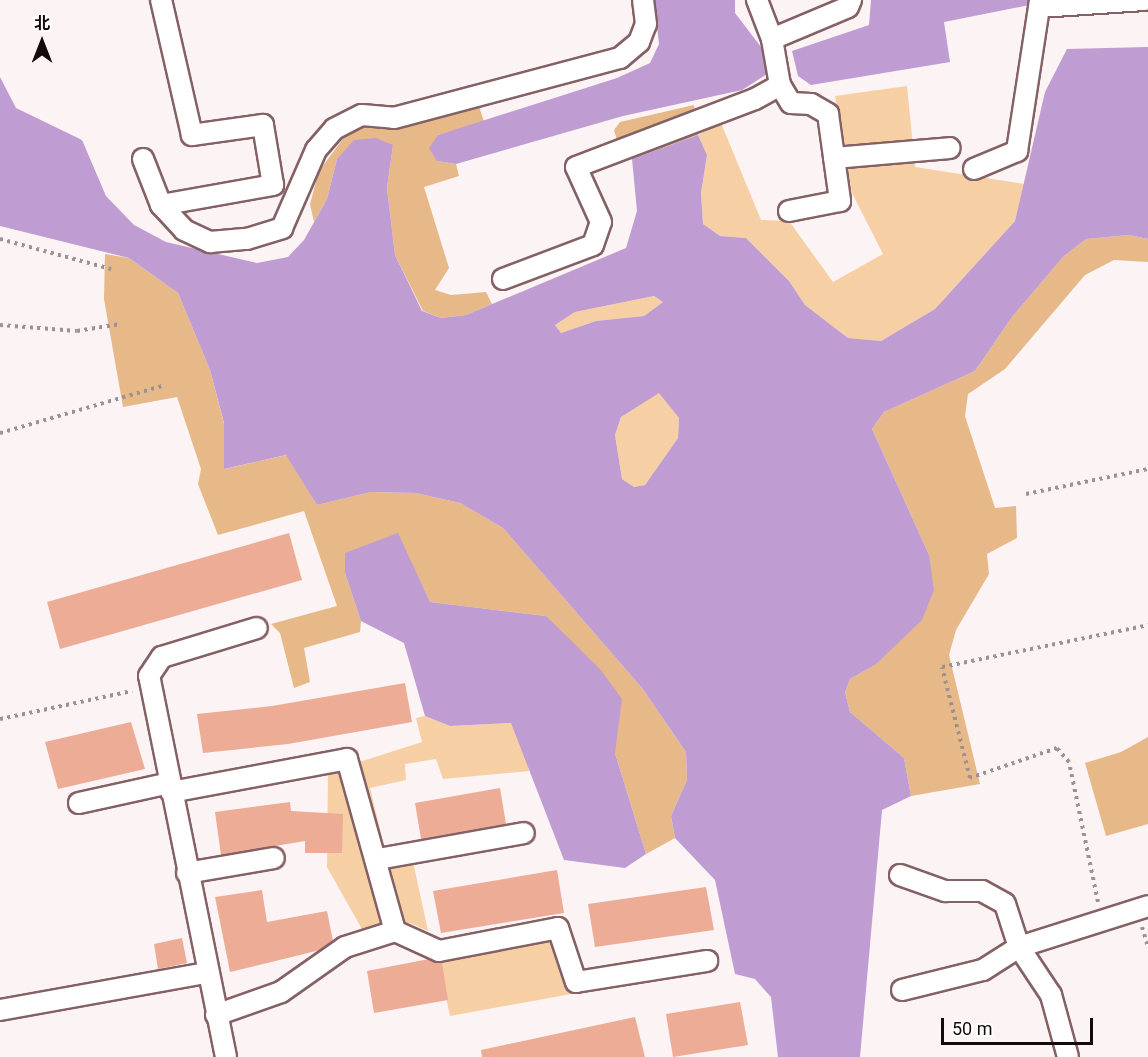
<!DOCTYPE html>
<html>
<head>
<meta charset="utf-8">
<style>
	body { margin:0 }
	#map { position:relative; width:1148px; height:1057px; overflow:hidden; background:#fcf3f4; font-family:Roboto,"Noto Sans SC",sans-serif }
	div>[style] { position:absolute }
	.green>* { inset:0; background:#f7cfa4 }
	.forest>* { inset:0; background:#e7b988 }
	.water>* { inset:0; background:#bf9cd1 }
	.building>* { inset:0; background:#edac95 }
	.path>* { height:4px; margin-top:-2px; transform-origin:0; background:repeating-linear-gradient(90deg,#9c9193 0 3px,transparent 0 7.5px) }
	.roads { filter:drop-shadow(2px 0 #846165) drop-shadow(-2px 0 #846165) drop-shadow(0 2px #846165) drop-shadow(0 -2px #846165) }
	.minor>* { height:20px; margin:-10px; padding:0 10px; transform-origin:10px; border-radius:10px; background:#fff }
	span { translate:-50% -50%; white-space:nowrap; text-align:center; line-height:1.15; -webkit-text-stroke:4.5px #fff; paint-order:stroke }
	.north { position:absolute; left:12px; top:12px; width:60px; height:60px; -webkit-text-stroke:4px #fff; paint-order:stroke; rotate:0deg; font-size:16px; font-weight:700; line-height:24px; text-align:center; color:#16090b }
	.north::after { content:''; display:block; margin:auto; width:21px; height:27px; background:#16090b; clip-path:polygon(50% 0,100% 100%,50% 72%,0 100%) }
	.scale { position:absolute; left:941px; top:1018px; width:152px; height:27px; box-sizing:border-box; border:3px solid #16090b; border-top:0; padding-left:8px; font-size:18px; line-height:21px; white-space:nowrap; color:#16090b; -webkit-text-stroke:4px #fff; paint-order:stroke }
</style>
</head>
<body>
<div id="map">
	<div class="green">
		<i style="clip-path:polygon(907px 86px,915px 167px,1024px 184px,1015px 221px,935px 309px,881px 341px,848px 338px,805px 305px,789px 281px,746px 238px,720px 236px,703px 224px,701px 193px,707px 155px,698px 135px,721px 123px,761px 220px,789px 221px,833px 282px,883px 254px,852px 193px,835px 96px)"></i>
		<i style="clip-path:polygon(654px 296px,663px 302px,644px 316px,596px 321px,561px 333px,555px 325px,575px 312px)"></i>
		<i style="clip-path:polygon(659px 392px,679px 418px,678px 438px,645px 485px,634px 487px,622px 479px,615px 435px,621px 417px)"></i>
		<i style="clip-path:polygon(425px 716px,450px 726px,511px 723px,524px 747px,529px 771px,443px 779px,436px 759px,405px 764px,406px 780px,370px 788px,384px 846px,409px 843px,428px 931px,410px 923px,363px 931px,327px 867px,328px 772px,422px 742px,416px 718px)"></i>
		<i style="clip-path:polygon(551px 942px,571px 994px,450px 1016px,438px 959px)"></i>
	</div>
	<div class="forest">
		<i style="clip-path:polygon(694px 105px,698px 135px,632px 159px,617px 140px,614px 130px,620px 122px)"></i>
		<i style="clip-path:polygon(479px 106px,484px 122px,438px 135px,437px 161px,456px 164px,459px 176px,424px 187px,449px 268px,435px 290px,451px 295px,486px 292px,492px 304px,466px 315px,441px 318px,423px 311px,395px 255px,387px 188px,393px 145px,337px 159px,327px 199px,314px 222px,310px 204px,319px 171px,348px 132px,370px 125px,414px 123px)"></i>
		<i style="clip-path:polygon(1129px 235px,1148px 239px,1148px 262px,1114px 260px,1085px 275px,1005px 369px,968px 394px,965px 416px,995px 508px,1016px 506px,1017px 538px,987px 554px,989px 574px,956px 630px,949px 655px,980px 784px,911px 796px,904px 758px,850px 712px,845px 692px,850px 679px,875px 665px,929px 555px,872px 429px,884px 412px,975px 371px,1012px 317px,1064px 256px,1086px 239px)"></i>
		<i style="clip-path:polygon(105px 254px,129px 258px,178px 293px,210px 370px,224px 424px,224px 469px,287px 455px,317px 505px,371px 492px,416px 493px,460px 503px,503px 528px,642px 688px,686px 752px,687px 780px,671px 816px,675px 838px,646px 854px,615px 753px,546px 616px,430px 602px,397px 534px,345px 573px,361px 621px,360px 632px,304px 648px,310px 682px,294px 688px,280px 633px,271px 624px,337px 606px,304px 511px,218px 535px,198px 484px,201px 469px,177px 397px,123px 407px,104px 299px)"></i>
		<i style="clip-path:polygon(1148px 737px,1148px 824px,1106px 836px,1085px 763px,1121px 752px)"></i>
	</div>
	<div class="water">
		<i style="clip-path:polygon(654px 0,735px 0,735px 13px,761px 47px,767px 74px,742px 90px,623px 116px,456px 164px,437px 161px,429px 148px,438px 135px,617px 78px,650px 63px,659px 44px)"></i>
		<i style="clip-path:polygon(871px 0,1029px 0,1030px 5px,944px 22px,950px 62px,811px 85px,798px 76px,792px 51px,869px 25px)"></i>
		<i style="clip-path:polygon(evenodd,1148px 47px,1148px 239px,1129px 235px,1086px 239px,1064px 256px,1012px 317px,975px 371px,884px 412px,872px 429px,929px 555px,934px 590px,922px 620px,875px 665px,850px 679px,845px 692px,850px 712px,904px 758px,911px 796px,882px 810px,860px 1057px,778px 1057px,771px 997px,755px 979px,735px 974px,715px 880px,675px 838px,671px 816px,687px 780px,686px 752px,642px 688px,503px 528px,460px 503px,416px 493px,371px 492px,317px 505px,286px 455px,224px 469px,224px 423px,210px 370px,178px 293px,129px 258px,0 226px,0 77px,16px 108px,82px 140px,106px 196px,134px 225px,166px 242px,257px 263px,288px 257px,304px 240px,327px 199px,337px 159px,354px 140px,376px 138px,393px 145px,387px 188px,395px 255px,422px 311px,441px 318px,466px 315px,626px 248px,637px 211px,632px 159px,698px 135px,707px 155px,701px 193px,703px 224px,720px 236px,746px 238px,789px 281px,805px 305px,848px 338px,881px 341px,935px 309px,1015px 221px,1045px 92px,1067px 49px,1148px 47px,654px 296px,663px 302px,644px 316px,596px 321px,561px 333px,555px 325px,575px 312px,654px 296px,1148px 47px,659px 393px,679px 418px,678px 438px,645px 485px,634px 487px,622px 479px,615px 435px,621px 417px,659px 393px)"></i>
		<i style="clip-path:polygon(398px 533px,430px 602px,546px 616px,600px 669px,622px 699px,615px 753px,646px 854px,625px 868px,564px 860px,511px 723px,450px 726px,425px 716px,404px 643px,361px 621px,345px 573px,345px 553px)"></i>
	</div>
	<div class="building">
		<i style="clip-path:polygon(289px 533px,302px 580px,60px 649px,47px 602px)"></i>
		<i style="clip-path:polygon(405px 683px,412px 722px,288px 744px,203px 753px,197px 714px,272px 706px)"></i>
		<i style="clip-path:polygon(131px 722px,145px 769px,58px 789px,45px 742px)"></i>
		<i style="clip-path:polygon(500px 788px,506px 824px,421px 839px,415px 803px)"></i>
		<i style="clip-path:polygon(290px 802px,291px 811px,343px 814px,342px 853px,305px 853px,305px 841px,221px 855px,215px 812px)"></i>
		<i style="clip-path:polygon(557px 870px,564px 913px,441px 933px,433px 891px)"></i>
		<i style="clip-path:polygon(706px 887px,714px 930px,595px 947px,588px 904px)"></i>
		<i style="clip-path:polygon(262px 890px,267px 922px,327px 911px,333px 941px,320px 950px,230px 972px,215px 897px)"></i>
		<i style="clip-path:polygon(182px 938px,187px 963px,158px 969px,154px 944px)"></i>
		<i style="clip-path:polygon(429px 959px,442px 963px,448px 1000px,374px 1013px,367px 971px)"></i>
		<i style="clip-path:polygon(740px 1002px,748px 1045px,673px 1057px,666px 1014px)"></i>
		<i style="clip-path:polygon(635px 1017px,645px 1057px,482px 1057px,481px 1050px)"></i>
	</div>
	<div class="path">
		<i style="left:0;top:239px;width:115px;rotate:15.1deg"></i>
		<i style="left:0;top:325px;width:77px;rotate:4.5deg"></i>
		<i style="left:77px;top:331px;width:44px;rotate:-9.2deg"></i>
		<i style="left:0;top:433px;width:169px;rotate:-16.2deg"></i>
		<i style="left:1026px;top:494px;width:125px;rotate:-11.6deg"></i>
		<i style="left:0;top:719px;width:135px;rotate:-12deg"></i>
		<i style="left:1098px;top:902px;width:143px;rotate:-101.7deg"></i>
		<i style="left:1069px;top:762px;width:18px;rotate:-131deg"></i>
		<i style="left:1057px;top:748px;width:92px;rotate:161deg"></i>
		<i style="left:970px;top:778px;width:114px;rotate:-104.2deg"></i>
		<i style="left:942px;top:667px;width:210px;rotate:-11.5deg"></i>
		<i style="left:1142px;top:927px;width:21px;rotate:73deg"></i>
	</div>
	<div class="roads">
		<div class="minor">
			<i style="left:1039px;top:7px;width:106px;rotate:-3.8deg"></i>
			<i style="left:772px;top:39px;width:82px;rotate:-22.8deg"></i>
			<i style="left:848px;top:7px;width:8px;rotate:-67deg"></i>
			<i style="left:780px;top:85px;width:21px;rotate:59deg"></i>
			<i style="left:791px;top:103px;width:20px;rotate:3deg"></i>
			<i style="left:811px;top:104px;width:20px;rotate:30deg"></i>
			<i style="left:828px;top:114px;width:88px;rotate:82.1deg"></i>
			<i style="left:840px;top:201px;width:52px;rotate:168.9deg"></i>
			<i style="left:834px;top:158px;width:116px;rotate:-4.9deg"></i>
			<i style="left:143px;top:159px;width:49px;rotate:68.6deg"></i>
			<i style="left:161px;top:205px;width:34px;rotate:47deg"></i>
			<i style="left:184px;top:230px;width:29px;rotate:25deg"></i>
			<i style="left:210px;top:242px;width:37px;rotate:-5deg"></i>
			<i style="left:247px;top:239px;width:37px;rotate:-17deg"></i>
			<i style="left:282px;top:228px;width:85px;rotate:-66.4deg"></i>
			<i style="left:316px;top:150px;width:28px;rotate:-49deg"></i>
			<i style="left:334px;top:129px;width:31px;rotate:-27deg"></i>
			<i style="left:362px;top:115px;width:32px;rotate:5deg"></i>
			<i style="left:394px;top:118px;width:234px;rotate:-14.9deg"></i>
			<i style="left:620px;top:58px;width:25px;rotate:-40deg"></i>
			<i style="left:639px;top:42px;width:19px;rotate:-69deg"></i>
			<i style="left:646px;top:24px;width:24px;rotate:-97deg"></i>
			<i style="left:974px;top:169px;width:47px;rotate:-22.7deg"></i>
			<i style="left:1017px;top:151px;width:153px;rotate:-81.3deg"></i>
			<i style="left:161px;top:205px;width:114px;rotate:-10.1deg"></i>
			<i style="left:273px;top:185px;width:61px;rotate:-99.5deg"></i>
			<i style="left:263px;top:125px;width:72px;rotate:172deg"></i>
			<i style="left:192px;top:135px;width:139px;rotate:-102.9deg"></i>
			<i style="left:503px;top:279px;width:96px;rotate:-20.7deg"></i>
			<i style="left:593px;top:245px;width:24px;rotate:-71deg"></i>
			<i style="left:601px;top:222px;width:60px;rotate:-114.4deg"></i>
			<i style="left:576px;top:167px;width:191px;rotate:-20.8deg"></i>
			<i style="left:755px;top:99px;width:29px;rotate:-29deg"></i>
			<i style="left:780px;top:85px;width:47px;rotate:-99.9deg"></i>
			<i style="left:772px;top:39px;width:42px;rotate:-111deg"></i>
			<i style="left:171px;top:792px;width:179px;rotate:-10.6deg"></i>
			<i style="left:347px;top:759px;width:179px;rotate:74.4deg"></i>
			<i style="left:79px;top:803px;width:93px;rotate:-12.4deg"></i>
			<i style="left:378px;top:859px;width:148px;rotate:-10.1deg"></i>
			<i style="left:187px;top:873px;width:88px;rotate:-9.8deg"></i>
			<i style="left:900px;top:875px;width:48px;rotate:19.6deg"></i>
			<i style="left:945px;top:891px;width:37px"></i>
			<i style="left:982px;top:891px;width:26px;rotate:29deg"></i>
			<i style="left:1005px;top:904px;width:45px;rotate:72deg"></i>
			<i style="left:1019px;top:947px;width:58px;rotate:56.3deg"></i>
			<i style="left:1051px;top:995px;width:64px;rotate:74.7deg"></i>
			<i style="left:902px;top:990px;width:83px;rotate:-13.9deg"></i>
			<i style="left:983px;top:970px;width:43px;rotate:-32.6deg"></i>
			<i style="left:1019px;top:947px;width:135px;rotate:-17.6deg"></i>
			<i style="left:0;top:1010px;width:209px;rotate:-10.2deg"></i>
			<i style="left:216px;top:1015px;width:69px;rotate:-19.5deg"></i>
			<i style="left:281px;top:992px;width:78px;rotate:-35.1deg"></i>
			<i style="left:345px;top:947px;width:52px;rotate:-17.7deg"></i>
			<i style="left:395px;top:931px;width:48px;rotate:24.4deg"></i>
			<i style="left:439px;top:951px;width:121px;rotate:-10.9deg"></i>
			<i style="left:558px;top:928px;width:57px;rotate:71.6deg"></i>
			<i style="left:576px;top:982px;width:133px;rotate:-9.1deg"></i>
			<i style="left:226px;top:1057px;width:389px;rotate:-101.4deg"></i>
			<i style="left:149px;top:676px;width:23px;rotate:-56deg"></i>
			<i style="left:162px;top:657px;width:99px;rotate:-17deg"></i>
		</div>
	</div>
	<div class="north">北</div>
	<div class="scale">50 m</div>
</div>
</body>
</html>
